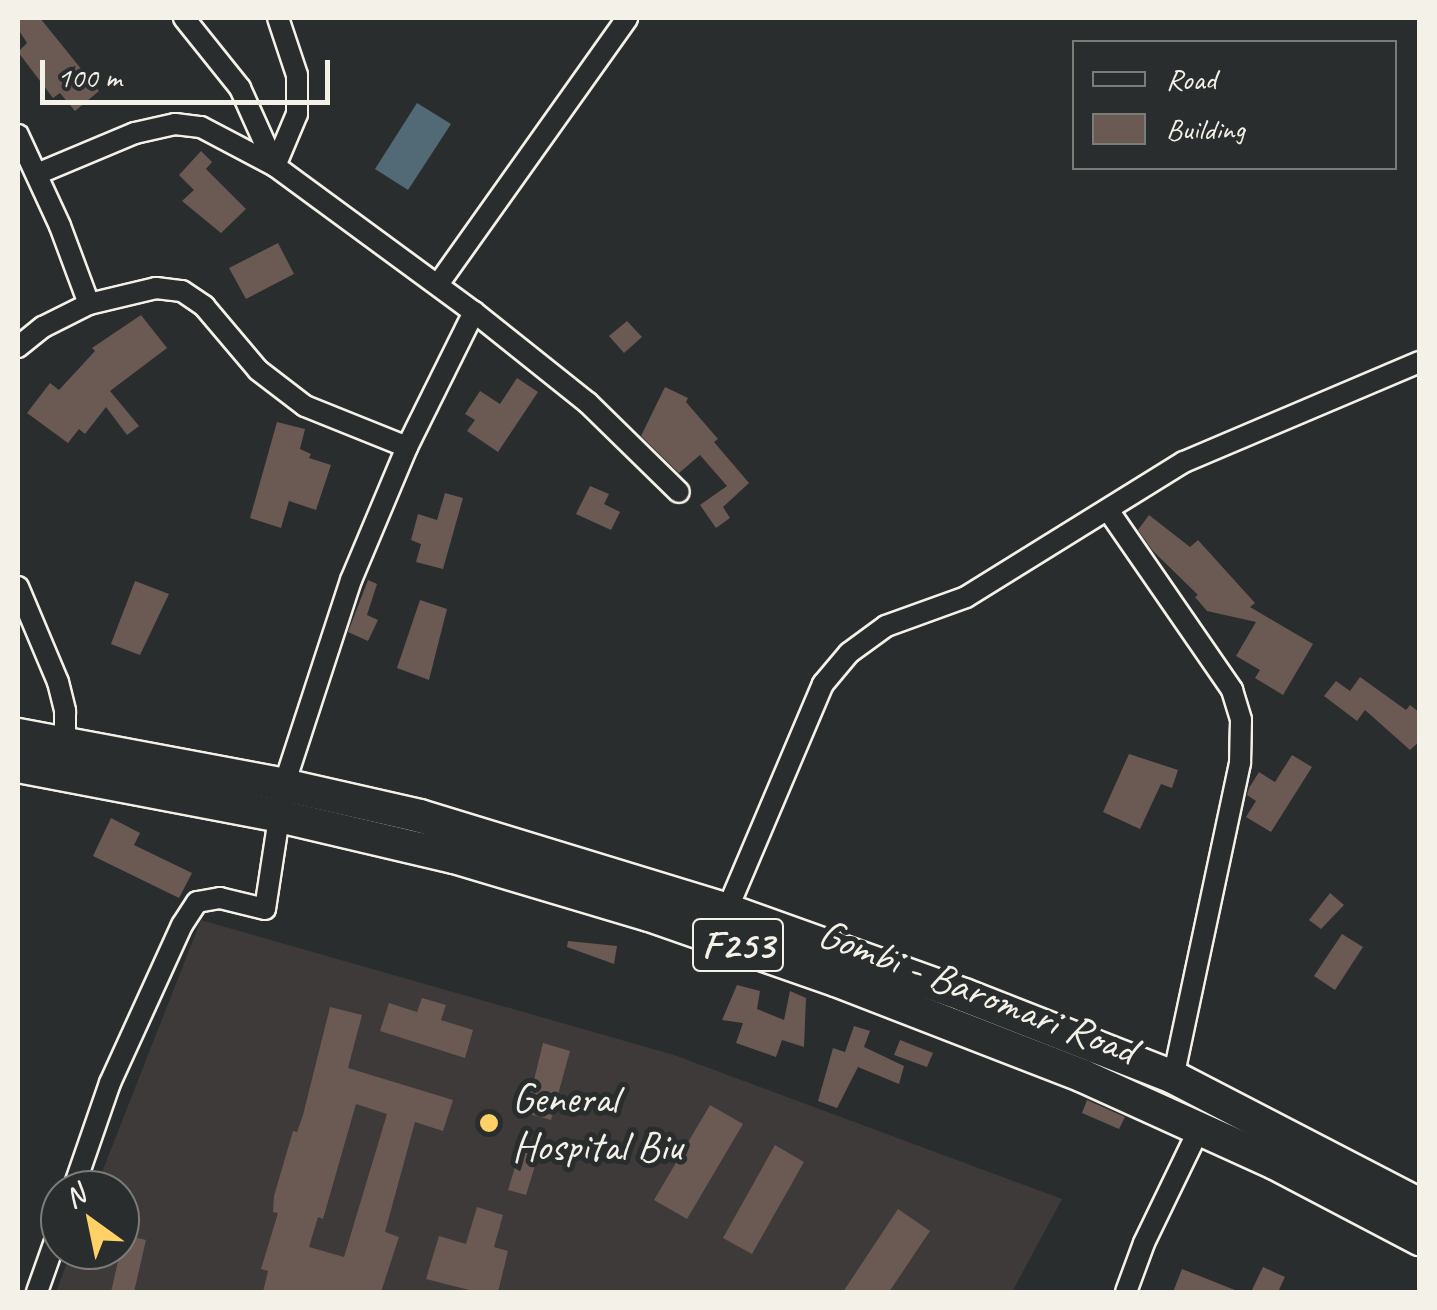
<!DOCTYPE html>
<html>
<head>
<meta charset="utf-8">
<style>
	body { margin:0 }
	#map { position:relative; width:1437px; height:1310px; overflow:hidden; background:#2a2d2e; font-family:Caveat,sans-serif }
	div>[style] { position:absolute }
	.built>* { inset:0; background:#3e3a39 }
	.water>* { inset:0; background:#516a76 }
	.building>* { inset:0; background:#6b5954 }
	.roads { filter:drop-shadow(2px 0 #f4f1e8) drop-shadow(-2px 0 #f4f1e8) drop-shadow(0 2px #f4f1e8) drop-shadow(0 -2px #f4f1e8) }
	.minor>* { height:20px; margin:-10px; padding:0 10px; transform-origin:10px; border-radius:10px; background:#2a2d2e }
	.primary>* { height:32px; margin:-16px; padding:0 16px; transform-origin:16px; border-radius:16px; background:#2a2d2e }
	.dots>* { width:28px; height:28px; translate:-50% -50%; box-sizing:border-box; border:5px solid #2a2d2e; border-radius:50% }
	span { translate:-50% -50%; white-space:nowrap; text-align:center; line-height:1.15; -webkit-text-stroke:10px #2a2d2e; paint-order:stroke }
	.shield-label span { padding:2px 8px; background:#2a2d2e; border:2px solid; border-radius:8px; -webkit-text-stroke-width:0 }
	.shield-label { font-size:40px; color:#f4f1e8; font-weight:700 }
	.street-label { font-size:42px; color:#f4f1e8 }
	.poi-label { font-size:42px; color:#f4f1e8 }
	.left { translate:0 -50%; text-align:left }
	.frame { position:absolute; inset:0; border:20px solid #f4f1e8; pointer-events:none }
	.legend { position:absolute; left:1072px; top:40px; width:325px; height:130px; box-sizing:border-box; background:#2a2d2e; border:2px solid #7b7b78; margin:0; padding:12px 18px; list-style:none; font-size:30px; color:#f4f1e8 }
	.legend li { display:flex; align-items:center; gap:20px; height:50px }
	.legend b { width:50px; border:2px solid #7b7b78 }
	.north { position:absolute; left:40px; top:1170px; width:100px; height:100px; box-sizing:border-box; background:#2a2d2e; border:2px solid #7b7b78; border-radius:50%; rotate:327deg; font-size:28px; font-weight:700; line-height:40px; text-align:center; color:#f4f1e8 }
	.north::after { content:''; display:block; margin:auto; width:35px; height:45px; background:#ffd166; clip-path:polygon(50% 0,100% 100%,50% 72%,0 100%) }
	.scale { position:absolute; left:40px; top:60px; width:290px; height:45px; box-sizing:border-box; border:5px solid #f4f1e8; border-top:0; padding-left:12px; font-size:30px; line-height:35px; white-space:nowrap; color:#f4f1e8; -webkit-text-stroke:8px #2a2d2e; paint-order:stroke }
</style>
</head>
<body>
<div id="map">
	<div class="built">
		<i style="clip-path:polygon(201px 920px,674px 1055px,1062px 1199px,1012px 1292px,56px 1292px,72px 1250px,120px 1250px,120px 1190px,95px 1190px)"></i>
	</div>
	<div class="water">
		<i style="clip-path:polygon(417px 103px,451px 124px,408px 190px,375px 169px)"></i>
	</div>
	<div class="building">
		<i style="clip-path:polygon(18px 18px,40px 18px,99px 91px,75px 111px,60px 93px,53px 98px,18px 52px,27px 43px,18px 29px)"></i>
		<i style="clip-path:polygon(201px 151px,212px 162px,206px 169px,246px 209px,221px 233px,182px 201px,194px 190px,179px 175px)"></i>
		<i style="clip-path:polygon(278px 243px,294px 274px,246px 299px,229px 268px)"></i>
		<i style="clip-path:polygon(141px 315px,167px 348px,110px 391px,139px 426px,127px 435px,106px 407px,85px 434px,79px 429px,68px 443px,27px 413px,50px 383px,59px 390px,95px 351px,92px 348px)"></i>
		<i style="clip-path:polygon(627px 321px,642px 337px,624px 353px,609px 336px)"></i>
		<i style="clip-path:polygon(517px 378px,538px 392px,498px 452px,467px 431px,475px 420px,465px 414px,480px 391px,500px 404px)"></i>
		<i style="clip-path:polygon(665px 387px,688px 398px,686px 402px,718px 439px,714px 442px,749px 483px,723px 507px,730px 518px,716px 528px,700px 505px,727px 486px,700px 455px,679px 473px,641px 436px)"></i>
		<i style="clip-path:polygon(277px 422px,305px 429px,300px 449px,311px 454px,309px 458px,331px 465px,316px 510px,289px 501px,281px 528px,250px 518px)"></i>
		<i style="clip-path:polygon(590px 486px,609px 494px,604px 504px,620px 512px,611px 530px,576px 514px)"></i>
		<i style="clip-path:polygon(445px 493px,463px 498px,443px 569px,416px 562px,421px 544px,411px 540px,418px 514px,437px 520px)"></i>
		<i style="clip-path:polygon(1149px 515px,1190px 547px,1198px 540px,1255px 603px,1250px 607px,1313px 644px,1283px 695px,1255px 678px,1260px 670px,1236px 656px,1256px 622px,1207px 611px,1195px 597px,1198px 595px,1153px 551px,1138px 530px)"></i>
		<i style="clip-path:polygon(368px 580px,377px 584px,367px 615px,378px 620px,368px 641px,348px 632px)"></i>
		<i style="clip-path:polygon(135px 581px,169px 594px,140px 655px,111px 644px)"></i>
		<i style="clip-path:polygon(420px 600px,447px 609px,429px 680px,397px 668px)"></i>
		<i style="clip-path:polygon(1360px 677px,1406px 710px,1410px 705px,1420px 713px,1420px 741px,1410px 750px,1365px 710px,1357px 721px,1324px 696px,1336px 681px,1350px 691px)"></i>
		<i style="clip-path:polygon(1129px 754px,1178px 770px,1172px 788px,1161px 784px,1140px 829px,1103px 812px)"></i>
		<i style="clip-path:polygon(1292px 755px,1312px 767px,1271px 832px,1246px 817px,1256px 801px,1247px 795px,1249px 788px,1259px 772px,1275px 782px)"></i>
		<i style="clip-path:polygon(111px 818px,140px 833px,134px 845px,192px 873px,179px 898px,93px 856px)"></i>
		<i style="clip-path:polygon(1330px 893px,1344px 905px,1321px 929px,1309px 920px)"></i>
		<i style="clip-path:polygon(1342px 934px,1363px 947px,1335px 990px,1314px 976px)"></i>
		<i style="clip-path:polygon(568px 941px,617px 946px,614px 964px,567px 947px)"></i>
		<i style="clip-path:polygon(737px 985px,760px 991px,757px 1009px,784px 1020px,790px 991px,806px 998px,804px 1047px,782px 1040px,776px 1057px,736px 1043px,743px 1023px,722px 1020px)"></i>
		<i style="clip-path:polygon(422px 998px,446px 1005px,441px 1020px,473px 1030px,465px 1058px,380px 1031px,389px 1003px,417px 1012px)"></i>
		<i style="clip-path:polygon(evenodd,330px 1007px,362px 1015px,348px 1068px,453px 1100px,443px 1131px,415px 1122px,385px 1232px,399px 1237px,381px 1292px,263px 1292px,268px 1271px,261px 1269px,278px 1213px,273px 1212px,274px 1196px,293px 1131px,297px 1132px,303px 1115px,330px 1007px,356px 1104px,387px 1114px,344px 1257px,309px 1247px,318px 1217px,323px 1219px,356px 1104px)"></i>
		<i style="clip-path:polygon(854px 1026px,870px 1031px,864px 1047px,904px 1066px,899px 1084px,858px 1067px,837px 1108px,818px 1101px,833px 1048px,845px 1052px)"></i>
		<i style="clip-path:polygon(900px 1040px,933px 1053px,927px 1067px,894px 1055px)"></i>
		<i style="clip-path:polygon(543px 1043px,570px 1051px,551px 1120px,526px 1113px)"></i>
		<i style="clip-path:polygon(1087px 1100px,1125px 1117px,1119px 1129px,1082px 1113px)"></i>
		<i style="clip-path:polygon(710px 1105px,743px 1124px,687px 1219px,654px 1200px)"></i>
		<i style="clip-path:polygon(775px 1145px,804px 1162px,752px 1254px,723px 1238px)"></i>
		<i style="clip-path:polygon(520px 1151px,538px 1156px,526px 1195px,508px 1190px)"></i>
		<i style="clip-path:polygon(477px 1207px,503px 1215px,494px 1247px,508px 1251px,498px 1292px,477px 1292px,426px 1279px,439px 1236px,466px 1244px)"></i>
		<i style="clip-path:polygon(898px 1209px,930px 1231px,889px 1292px,843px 1292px)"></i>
		<i style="clip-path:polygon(124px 1235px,146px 1240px,134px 1292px,111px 1292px)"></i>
		<i style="clip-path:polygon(1263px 1267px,1285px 1277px,1278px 1292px,1251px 1292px)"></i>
		<i style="clip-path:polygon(1182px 1269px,1240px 1292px,1173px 1292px)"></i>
	</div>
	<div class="roads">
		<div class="minor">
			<i style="left:184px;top:18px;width:90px;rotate:51.3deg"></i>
			<i style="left:240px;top:88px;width:85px;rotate:65.8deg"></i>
			<i style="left:18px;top:135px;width:100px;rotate:65.2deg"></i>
			<i style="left:60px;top:226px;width:83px;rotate:69.6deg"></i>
			<i style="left:275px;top:166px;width:56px;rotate:-67.1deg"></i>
			<i style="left:297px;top:114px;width:39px;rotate:-90deg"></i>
			<i style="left:297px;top:75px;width:60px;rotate:-108.4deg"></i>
			<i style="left:37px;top:174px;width:106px;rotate:-22.7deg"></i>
			<i style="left:135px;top:133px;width:41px;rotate:-12.7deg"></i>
			<i style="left:175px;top:124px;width:26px;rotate:7deg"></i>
			<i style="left:201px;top:127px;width:84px;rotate:27.8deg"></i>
			<i style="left:275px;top:166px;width:247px;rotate:36.3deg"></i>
			<i style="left:474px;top:312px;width:151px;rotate:116.4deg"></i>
			<i style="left:407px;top:447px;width:144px;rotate:112.8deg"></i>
			<i style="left:351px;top:580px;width:216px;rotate:108.1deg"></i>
			<i style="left:284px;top:785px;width:125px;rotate:98.7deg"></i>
			<i style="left:265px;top:909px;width:46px;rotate:-166.3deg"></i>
			<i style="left:220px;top:898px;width:23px;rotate:170deg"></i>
			<i style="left:197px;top:902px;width:27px;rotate:123deg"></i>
			<i style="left:182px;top:925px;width:174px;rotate:114.5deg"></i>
			<i style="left:110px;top:1083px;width:113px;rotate:109.1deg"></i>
			<i style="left:439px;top:283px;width:325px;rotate:-54.6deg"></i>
			<i style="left:474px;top:312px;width:146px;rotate:38.6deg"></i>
			<i style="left:588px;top:403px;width:127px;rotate:44.4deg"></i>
			<i style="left:18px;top:347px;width:32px;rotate:-39deg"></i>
			<i style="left:43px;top:327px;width:51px;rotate:-26.6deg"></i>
			<i style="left:89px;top:304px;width:69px;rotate:-13.4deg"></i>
			<i style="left:156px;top:288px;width:26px;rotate:7deg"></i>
			<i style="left:182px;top:291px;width:27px;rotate:34deg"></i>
			<i style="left:204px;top:306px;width:84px;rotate:49.8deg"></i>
			<i style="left:258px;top:370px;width:59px;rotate:37.5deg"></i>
			<i style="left:305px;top:406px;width:110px;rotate:21.9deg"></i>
			<i style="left:1108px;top:510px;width:219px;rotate:55.4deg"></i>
			<i style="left:1232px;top:690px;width:31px;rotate:73deg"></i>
			<i style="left:1241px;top:720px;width:43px;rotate:91.3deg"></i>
			<i style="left:1240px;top:763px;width:321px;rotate:102deg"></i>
			<i style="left:18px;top:587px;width:103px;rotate:67.2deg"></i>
			<i style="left:58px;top:682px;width:30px;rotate:76deg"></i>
			<i style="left:65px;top:711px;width:34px;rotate:90deg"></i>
			<i style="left:727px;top:910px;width:246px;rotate:-67deg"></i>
			<i style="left:823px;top:684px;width:40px;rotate:-50deg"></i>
			<i style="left:849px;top:653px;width:46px;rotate:-36.1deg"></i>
			<i style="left:886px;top:626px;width:85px;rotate:-19.9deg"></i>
			<i style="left:966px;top:597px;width:256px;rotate:-31.8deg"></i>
			<i style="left:1184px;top:462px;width:256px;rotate:-23deg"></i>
			<i style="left:37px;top:1292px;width:69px;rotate:-70.5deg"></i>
			<i style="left:1126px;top:1292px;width:52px;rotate:-69.8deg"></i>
			<i style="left:1144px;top:1243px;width:127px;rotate:-64.2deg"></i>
		</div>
		<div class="primary">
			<i style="left:18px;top:735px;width:271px;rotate:10.6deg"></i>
			<i style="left:284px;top:785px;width:139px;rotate:12.8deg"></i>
			<i style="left:420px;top:816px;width:321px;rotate:17deg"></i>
			<i style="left:727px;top:910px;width:252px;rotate:19.7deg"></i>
			<i style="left:964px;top:995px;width:225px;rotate:21.4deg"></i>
			<i style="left:1173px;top:1077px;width:278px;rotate:27.4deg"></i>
			<i style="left:18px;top:766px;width:266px;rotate:10.8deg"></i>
			<i style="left:279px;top:816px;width:180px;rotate:13.2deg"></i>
			<i style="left:454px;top:857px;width:203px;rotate:16.6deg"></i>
			<i style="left:649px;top:915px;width:198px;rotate:19.2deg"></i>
			<i style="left:836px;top:980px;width:265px;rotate:21.2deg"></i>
			<i style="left:1083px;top:1076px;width:211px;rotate:24.4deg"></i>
			<i style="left:1275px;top:1163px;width:164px;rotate:27.7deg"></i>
		</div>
	</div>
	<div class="dots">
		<i style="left:489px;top:1123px;background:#ffd166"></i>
	</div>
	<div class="shield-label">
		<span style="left:738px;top:945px">F253</span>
	</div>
	<div class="street-label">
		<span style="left:977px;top:992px;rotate:21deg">Gombi - Baromari Road</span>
	</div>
	<div class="poi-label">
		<span class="left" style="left:512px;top:1123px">General<br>Hospital Biu</span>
	</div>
	<div class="frame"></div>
	<ul class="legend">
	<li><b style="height:12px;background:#2a2d2e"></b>Road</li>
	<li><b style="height:28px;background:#6b5954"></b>Building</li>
	</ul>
	<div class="north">N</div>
	<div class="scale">100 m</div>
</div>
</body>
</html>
